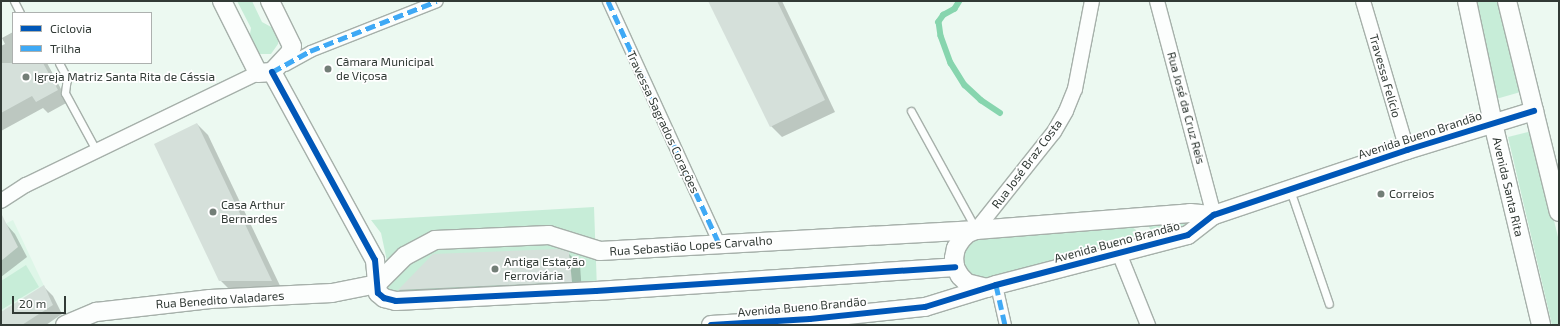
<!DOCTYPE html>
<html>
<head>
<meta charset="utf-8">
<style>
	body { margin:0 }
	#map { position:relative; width:1560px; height:326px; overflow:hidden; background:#ecf9f1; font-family:"Exo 2",sans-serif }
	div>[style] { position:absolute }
	.built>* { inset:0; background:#def6e8 }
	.green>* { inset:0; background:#c7edd8 }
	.shadow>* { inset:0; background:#0003 }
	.stream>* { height:5.5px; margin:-2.75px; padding:0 2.75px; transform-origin:2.75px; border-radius:2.75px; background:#87d5ae }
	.building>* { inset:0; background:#d5e0da }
	.roads { filter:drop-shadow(1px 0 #a6b0aa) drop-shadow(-1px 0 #a6b0aa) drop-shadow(0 1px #a6b0aa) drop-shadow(0 -1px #a6b0aa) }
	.service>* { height:7px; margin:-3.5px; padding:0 3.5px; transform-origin:3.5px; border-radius:3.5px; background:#fcfefd }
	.pedestrian>* { height:11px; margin:-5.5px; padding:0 5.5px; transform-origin:5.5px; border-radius:5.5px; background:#fcfefd }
	.minor>* { height:14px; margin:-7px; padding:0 7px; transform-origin:7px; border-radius:7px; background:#fcfefd }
	.tertiary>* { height:18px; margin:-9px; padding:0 9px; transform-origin:9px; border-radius:9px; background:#fcfefd }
	.quiet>* { height:5px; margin-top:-2.5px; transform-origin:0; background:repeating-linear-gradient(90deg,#3fa9f5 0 10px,transparent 0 15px) }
	.cycleway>* { height:6px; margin:-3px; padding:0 3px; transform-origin:3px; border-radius:3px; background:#0057b8 }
	.dots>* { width:11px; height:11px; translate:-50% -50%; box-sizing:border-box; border:2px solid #fff; border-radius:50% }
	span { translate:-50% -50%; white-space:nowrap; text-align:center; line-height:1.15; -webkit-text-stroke:3.5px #fff; paint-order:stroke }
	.poi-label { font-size:12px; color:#323b36 }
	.left { translate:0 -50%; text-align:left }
	.street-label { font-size:12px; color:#323b36 }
	.frame { position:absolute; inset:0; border:2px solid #323b36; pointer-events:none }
	.legend { position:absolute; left:12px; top:12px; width:140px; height:52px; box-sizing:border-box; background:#fff; border:1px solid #adb1af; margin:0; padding:5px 7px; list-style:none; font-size:12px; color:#323b36 }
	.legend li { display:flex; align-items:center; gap:8px; height:20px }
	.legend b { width:20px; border:1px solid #adb1af }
	.scale { position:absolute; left:12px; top:296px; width:54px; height:18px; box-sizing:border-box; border:2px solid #323b36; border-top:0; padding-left:5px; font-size:12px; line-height:14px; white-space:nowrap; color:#323b36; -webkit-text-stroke:3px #fff; paint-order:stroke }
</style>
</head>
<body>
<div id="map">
	<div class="built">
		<i style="clip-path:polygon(13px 220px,53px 305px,22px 325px,1px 325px,1px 226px)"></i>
	</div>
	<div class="green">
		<i style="clip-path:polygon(237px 1px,252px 1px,262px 22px,273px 28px,278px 39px,278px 44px,271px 54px,258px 54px,249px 40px,251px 28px)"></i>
		<i style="clip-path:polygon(1476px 1px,1501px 1px,1524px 91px,1496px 99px)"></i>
		<i style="clip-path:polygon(1532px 131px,1559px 241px,1559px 325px,1552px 325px,1508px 137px)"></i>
		<i style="clip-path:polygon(594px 207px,597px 289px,395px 300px,379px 283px,387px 261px,381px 233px,371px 220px)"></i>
		<i style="clip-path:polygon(1194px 220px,1194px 225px,1153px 236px,1147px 222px)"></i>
		<i style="clip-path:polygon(1132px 227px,1136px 230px,1137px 234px,1128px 240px,990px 280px,976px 279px,966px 272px,962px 264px,961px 252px,968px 243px,980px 237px,1090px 228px)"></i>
		<i style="clip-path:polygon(26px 265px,39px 287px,1px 310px,1px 281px)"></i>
	</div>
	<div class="shadow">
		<i style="clip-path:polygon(709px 1px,782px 1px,835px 112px,782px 137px,771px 126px)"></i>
		<i style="clip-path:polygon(13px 32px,13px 63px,47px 63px,68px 102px,48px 113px,43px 108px,1px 131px,1px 46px,5px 44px,2px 38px)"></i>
		<i style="clip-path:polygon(197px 124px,208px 135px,283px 292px,232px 292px,220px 280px)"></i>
		<i style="clip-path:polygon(6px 224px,15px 234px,27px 257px,1px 277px,1px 229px)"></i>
		<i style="clip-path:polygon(568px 253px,580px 265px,582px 293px,410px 301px,399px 290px,433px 255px)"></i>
		<i style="clip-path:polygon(44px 287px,53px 296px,62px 314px,46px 325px,1px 325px,1px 313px)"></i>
	</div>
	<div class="stream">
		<i style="left:960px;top:1px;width:9px;rotate:122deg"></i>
		<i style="left:955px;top:9px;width:13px;rotate:151deg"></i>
		<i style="left:944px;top:15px;width:9px;rotate:126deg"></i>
		<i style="left:939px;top:22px;width:14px;rotate:82deg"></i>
		<i style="left:941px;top:36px;width:29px;rotate:70deg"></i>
		<i style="left:951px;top:63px;width:26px;rotate:58deg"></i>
		<i style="left:965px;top:85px;width:22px;rotate:43deg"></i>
		<i style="left:981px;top:100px;width:23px;rotate:34deg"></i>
	</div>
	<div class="building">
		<i style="clip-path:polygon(708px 1px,777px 1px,825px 100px,770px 127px)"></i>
		<i style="clip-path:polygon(1px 63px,43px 63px,58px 90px,36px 102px,32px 96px,1px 113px)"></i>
		<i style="clip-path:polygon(197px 123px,272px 281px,219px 281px,154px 144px)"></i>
		<i style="clip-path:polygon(1px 213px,18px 247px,1px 261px)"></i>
		<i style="clip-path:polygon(558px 249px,569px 252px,572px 282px,398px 290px,433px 254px)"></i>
		<i style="clip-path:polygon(44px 285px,53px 305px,22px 325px,1px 325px,1px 312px)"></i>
	</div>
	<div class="roads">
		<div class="service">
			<i style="left:14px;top:1px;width:13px;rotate:63deg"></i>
			<i style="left:59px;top:63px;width:17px;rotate:62deg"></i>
			<i style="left:67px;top:78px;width:15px;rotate:98deg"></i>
			<i style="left:65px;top:93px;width:65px;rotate:61.5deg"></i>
			<i style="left:911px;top:111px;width:135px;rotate:61.2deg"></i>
			<i style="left:1290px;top:190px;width:120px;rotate:71.1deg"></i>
		</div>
		<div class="pedestrian">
			<i style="left:608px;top:1px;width:266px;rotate:65.4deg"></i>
			<i style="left:285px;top:65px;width:29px;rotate:-29deg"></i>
			<i style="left:310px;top:51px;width:136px;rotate:-21.5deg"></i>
			<i style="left:996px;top:285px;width:41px;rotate:77.3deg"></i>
		</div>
		<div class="minor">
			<i style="left:1157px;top:1px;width:221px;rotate:75.1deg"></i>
			<i style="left:1363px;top:1px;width:155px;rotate:73.5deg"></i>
			<i style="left:1px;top:201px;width:30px;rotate:-33deg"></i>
			<i style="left:26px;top:185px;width:258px;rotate:-25.8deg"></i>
			<i style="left:976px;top:230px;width:125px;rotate:-51.5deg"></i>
			<i style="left:1054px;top:132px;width:24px;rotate:-60deg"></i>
			<i style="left:1066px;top:111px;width:24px;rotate:-68deg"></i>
			<i style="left:1075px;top:89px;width:90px;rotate:-79.1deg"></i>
			<i style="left:1119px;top:253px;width:78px;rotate:68.1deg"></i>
		</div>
		<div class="tertiary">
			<i style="left:222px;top:1px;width:80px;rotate:63.4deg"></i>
			<i style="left:258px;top:73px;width:14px;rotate:-4deg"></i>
			<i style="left:272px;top:72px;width:26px;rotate:-47deg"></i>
			<i style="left:290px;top:53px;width:7px;rotate:-74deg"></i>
			<i style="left:292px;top:46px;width:50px;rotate:-116.1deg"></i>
			<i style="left:1467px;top:1px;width:125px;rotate:78deg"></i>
			<i style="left:1493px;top:123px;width:208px;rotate:76.6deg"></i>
			<i style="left:1507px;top:1px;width:217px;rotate:76.2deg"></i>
			<i style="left:272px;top:72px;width:214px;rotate:61.3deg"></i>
			<i style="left:375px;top:260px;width:33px;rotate:85deg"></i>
			<i style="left:378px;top:293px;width:8px;rotate:40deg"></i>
			<i style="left:384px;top:298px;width:12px;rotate:14deg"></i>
			<i style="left:396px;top:301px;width:200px;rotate:-2.9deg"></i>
			<i style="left:596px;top:291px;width:360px;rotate:-3.8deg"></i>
			<i style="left:377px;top:284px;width:40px;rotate:-45deg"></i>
			<i style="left:405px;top:256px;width:34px;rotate:-28deg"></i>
			<i style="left:435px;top:240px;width:114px;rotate:-2.5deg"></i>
			<i style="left:549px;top:235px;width:53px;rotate:17.4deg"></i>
			<i style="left:600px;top:251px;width:377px;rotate:-3.2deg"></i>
			<i style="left:987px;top:288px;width:21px;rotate:-166deg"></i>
			<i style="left:967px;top:283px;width:10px;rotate:-135deg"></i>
			<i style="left:960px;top:276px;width:10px;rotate:-119deg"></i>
			<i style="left:955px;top:267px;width:9px;rotate:-96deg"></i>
			<i style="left:954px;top:258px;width:10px;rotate:-79deg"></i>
			<i style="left:956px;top:248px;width:9px;rotate:-58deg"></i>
			<i style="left:961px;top:240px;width:10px;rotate:-45deg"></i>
			<i style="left:968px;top:233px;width:9px;rotate:-21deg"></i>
			<i style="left:976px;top:230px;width:215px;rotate:-4.5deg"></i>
			<i style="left:1190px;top:213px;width:24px;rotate:5deg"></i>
			<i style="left:65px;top:325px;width:34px;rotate:-23deg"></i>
			<i style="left:96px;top:312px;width:115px;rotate:-6.5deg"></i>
			<i style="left:210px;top:299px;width:122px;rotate:-2.8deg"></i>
			<i style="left:332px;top:293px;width:46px;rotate:-11.3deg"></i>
			<i style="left:711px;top:325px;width:99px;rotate:-3.5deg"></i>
			<i style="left:810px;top:319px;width:116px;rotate:-6deg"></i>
			<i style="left:925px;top:307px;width:74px;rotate:-17.2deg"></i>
			<i style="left:996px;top:285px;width:198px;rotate:-14.6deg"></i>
			<i style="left:1188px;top:235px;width:33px;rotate:-38deg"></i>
			<i style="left:1214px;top:215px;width:204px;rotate:-18.6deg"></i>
			<i style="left:1407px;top:150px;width:133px;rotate:-17.1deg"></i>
		</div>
	</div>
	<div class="quiet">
		<i style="left:608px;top:1px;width:266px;rotate:65.4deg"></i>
		<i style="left:272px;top:72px;width:43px;rotate:-28.9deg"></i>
		<i style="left:310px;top:51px;width:136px;rotate:-21.5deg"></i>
		<i style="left:996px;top:285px;width:41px;rotate:77.3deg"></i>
	</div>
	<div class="cycleway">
		<i style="left:272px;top:72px;width:214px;rotate:61.3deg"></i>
		<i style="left:375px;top:260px;width:33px;rotate:85deg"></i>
		<i style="left:378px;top:293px;width:8px;rotate:40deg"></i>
		<i style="left:384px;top:298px;width:12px;rotate:14deg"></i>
		<i style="left:396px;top:301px;width:200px;rotate:-2.9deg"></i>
		<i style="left:596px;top:291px;width:360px;rotate:-3.8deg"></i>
		<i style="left:711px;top:325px;width:99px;rotate:-3.5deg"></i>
		<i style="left:810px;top:319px;width:116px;rotate:-6deg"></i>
		<i style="left:925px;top:307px;width:74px;rotate:-17.2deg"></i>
		<i style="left:996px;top:285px;width:198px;rotate:-14.6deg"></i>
		<i style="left:1188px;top:235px;width:33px;rotate:-38deg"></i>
		<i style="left:1214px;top:215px;width:204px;rotate:-18.6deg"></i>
		<i style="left:1407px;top:150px;width:133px;rotate:-17.1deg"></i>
	</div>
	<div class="dots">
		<i style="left:328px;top:69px;background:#737e77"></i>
		<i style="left:26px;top:77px;background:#737e77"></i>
		<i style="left:1381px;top:194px;background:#737e77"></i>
		<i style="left:213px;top:212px;background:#737e77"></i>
		<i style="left:495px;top:269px;background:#737e77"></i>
	</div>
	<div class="poi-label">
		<span class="left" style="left:336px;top:69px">Câmara Municipal<br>de Viçosa</span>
		<span class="left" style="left:34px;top:77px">Igreja Matriz Santa Rita de Cássia</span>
		<span class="left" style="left:1389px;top:194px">Correios</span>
		<span class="left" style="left:221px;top:212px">Casa Arthur<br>Bernardes</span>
		<span class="left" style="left:504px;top:269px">Antiga Estação<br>Ferroviária</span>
	</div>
	<div class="street-label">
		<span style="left:1385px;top:76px;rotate:74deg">Travessa Felício</span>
		<span style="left:1186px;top:108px;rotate:75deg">Rua José da Cruz Reis</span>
		<span style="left:663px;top:122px;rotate:65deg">Travessa Sagrados Corações</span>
		<span style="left:1420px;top:135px;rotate:-18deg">Avenida Bueno Brandão</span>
		<span style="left:1027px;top:164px;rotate:-53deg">Rua José Braz Costa</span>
		<span style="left:1508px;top:187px;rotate:77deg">Avenida Santa Rita</span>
		<span style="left:1117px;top:242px;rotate:-15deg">Avenida Bueno Brandão</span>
		<span style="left:691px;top:246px;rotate:-4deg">Rua Sebastião Lopes Carvalho</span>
		<span style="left:220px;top:300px;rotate:-4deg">Rua Benedito Valadares</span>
		<span style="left:802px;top:307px;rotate:-5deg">Avenida Bueno Brandão</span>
	</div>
	<div class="frame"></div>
	<ul class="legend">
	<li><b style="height:5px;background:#0057b8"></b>Ciclovia</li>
	<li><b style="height:5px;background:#3fa9f5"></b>Trilha</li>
	</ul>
	<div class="scale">20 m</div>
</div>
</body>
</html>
